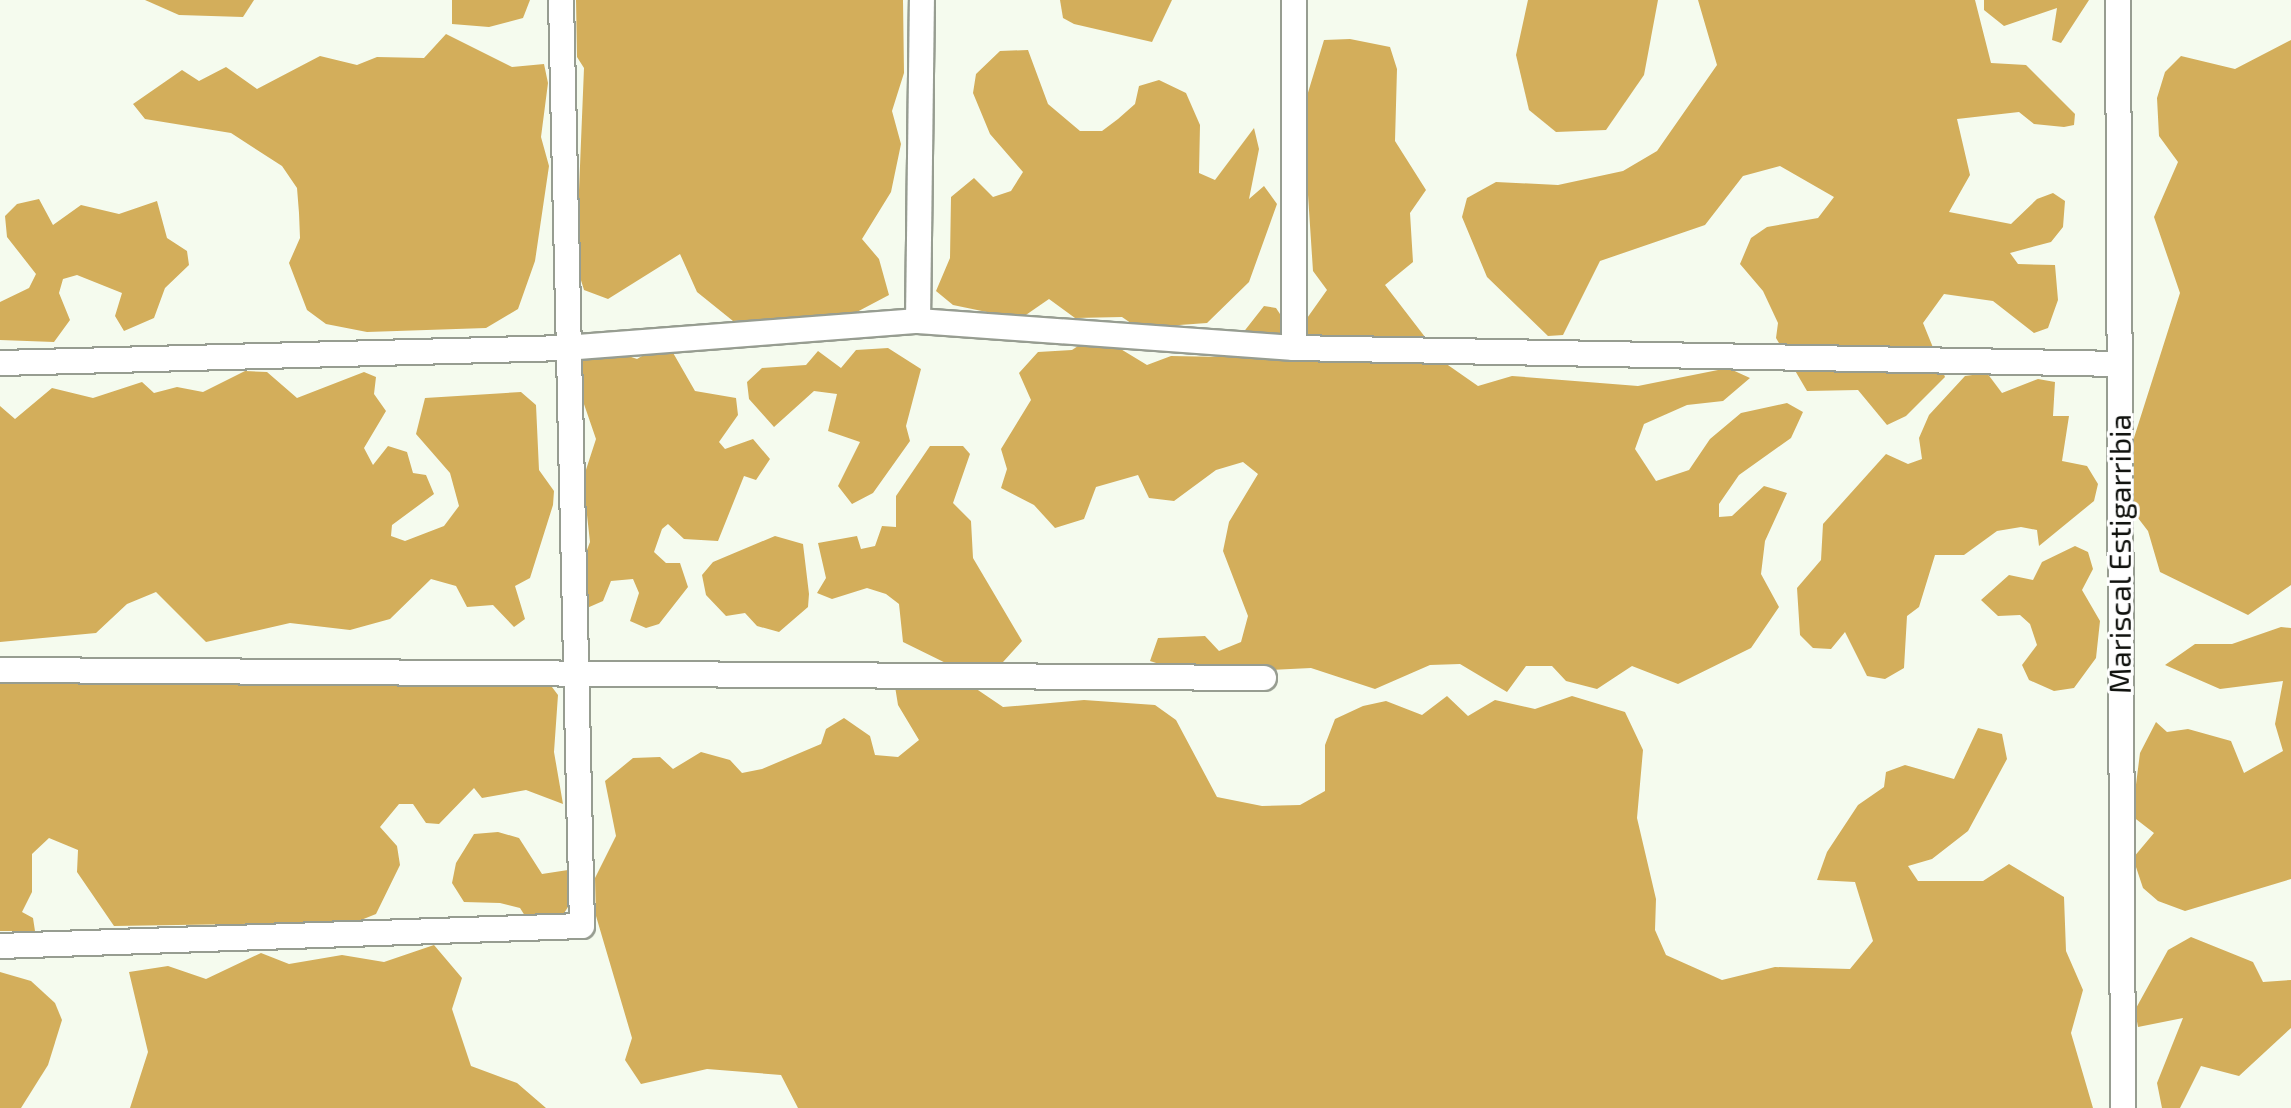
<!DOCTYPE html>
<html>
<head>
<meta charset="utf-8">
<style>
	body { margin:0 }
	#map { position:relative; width:2291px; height:1108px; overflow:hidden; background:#f5fbee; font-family:"Exo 2",sans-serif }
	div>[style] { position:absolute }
	.forest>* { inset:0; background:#d3ae5b }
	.roads { filter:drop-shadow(2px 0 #979d91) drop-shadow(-2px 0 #979d91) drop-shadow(0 2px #979d91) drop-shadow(0 -2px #979d91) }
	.minor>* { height:24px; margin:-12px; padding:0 12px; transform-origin:12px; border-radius:12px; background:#fff }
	span { translate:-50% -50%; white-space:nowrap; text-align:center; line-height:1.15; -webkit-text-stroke:6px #fff; paint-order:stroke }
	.street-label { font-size:30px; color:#10120e }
</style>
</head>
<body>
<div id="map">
	<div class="forest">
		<i style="clip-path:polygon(145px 0,254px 0,243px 17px,179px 15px)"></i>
		<i style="clip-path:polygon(452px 0,530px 0,523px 18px,489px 27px,452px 24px)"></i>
		<i style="clip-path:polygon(576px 0,903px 0,904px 73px,892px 111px,901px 144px,891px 192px,862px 239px,879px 259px,889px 295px,853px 314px,733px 321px,697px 292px,680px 254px,608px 299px,584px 290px,576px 264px,584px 68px,577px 57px)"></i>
		<i style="clip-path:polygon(1060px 0,1172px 0,1152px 42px,1074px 24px,1063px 18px)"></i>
		<i style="clip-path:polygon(1528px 0,1658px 0,1644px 75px,1606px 130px,1556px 132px,1529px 110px,1516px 55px)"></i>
		<i style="clip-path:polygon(1698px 0,1975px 0,1991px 63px,2026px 65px,2075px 114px,2074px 125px,2064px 127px,2034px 124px,2019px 112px,1957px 119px,1970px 175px,1949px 212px,2011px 224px,2037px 199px,2053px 193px,2065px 201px,2063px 227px,2051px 242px,2010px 253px,2018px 264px,2055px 265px,2058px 300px,2048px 328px,2034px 333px,1993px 301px,1944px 294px,1923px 323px,1945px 377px,1906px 416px,1887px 425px,1858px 390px,1807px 391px,1776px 338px,1778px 323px,1763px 291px,1740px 264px,1751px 238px,1767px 227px,1818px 218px,1834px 197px,1780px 166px,1743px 176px,1705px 225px,1600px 261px,1563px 335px,1548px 336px,1487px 277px,1462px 217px,1467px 198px,1496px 182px,1558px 185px,1623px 171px,1657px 151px,1717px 65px)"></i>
		<i style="clip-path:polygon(1984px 0,2089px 0,2061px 43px,2052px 40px,2057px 8px,2004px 26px,1984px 10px)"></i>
		<i style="clip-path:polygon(446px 34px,512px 67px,544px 64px,548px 83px,541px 137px,549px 166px,535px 261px,518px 309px,486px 328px,367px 332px,326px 324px,307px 310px,289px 263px,300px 238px,299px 213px,297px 188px,282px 166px,231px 133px,145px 119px,133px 104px,182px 70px,199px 81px,226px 67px,257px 89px,320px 56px,357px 65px,377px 57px,424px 58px)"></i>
		<i style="clip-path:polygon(1350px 39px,1390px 47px,1397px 69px,1395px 141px,1426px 190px,1410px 213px,1413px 262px,1385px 285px,1445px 363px,1478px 386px,1512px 376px,1638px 386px,1728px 368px,1750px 378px,1723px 401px,1687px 405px,1644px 424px,1635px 449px,1656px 481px,1689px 470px,1710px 439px,1741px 413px,1787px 403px,1803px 412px,1791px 438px,1739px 475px,1719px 504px,1719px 517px,1732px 516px,1764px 486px,1787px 493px,1765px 541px,1761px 574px,1779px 607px,1751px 648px,1678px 684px,1632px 666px,1597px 689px,1566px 681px,1552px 666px,1526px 666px,1507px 692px,1460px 664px,1430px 665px,1375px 689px,1311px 668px,1190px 674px,1150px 661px,1158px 638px,1205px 636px,1219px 651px,1241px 642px,1248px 616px,1223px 551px,1229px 522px,1258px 474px,1243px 462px,1216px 470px,1174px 501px,1149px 498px,1138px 475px,1096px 487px,1084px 519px,1055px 528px,1034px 505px,1001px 488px,1007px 469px,1001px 449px,1031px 400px,1019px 373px,1038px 352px,1072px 350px,1096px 334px,1147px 365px,1171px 356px,1224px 357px,1264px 306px,1276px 308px,1284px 320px,1305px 321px,1327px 290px,1313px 271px,1308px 195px,1283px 177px,1280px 148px,1303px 109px,1324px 40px)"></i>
		<i style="clip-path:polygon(2291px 40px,2291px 585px,2248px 615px,2160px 572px,2148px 531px,2128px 505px,2125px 466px,2180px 293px,2154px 217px,2178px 162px,2159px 136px,2157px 98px,2165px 72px,2181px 56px,2235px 69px)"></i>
		<i style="clip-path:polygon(1028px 50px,1048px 104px,1080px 131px,1102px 131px,1118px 119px,1135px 104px,1139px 86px,1159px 80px,1186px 93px,1200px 125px,1199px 173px,1215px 180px,1254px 128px,1259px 149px,1249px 199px,1264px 186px,1277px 204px,1249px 282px,1207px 323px,1138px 328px,1122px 317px,1075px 318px,1049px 299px,1020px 319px,953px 305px,936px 291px,950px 258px,951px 197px,974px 178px,993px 197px,1011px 191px,1023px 172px,990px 134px,973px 93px,976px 74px,1000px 51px)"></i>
		<i style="clip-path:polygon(39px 199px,53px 225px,81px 205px,119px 214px,157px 201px,167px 238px,187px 251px,189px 265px,165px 288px,154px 318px,124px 331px,115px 316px,122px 293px,77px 275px,63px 279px,59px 293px,70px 320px,54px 342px,0 340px,0 302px,29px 288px,36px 274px,7px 237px,5px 216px,17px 204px)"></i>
		<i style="clip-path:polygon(591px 343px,637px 359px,657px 347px,672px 351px,695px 391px,736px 398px,738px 415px,719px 442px,725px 449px,753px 439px,770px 459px,756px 480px,744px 476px,718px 541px,684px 539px,668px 524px,662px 529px,654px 552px,666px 563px,680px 563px,688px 587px,659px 624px,646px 628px,630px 621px,639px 593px,633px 579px,611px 581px,603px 601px,587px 608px,582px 601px,580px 568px,590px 542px,583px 479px,596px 439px,575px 378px)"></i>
		<i style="clip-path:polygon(888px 348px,921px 369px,906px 426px,910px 441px,873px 493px,852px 504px,838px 486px,860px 442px,828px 431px,837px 394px,814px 391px,774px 427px,749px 399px,747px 382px,762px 368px,806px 365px,818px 351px,841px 368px,856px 350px)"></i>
		<i style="clip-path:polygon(245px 371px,267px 372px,297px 398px,364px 372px,376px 377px,374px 394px,386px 411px,364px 448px,373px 465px,388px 446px,407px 452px,413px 473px,426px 475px,434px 494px,392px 525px,391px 536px,405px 541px,444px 526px,459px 506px,450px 473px,416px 434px,425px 398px,521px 392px,536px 405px,539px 470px,554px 491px,553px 505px,530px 578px,515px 586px,525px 619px,514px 627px,493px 605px,467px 607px,456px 586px,431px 579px,390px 619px,350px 630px,290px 623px,206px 642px,156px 592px,127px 604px,96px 633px,0 642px,0 406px,15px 419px,52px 388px,93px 398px,142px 382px,154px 393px,177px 387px,203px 392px)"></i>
		<i style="clip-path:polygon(1987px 373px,2002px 393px,2038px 379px,2055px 382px,2053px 416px,2069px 416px,2062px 461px,2087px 466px,2098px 484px,2094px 501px,2039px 546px,2037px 530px,2021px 527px,1997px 531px,1964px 555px,1935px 555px,1919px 607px,1907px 616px,1904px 668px,1885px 679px,1867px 676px,1845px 632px,1831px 649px,1813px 648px,1800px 635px,1797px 588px,1821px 560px,1823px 524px,1886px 454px,1908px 464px,1922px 459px,1919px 438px,1929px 415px,1965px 376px)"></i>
		<i style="clip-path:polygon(930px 446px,963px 446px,970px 454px,953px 503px,971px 521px,973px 558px,1022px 641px,1003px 662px,979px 669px,962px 671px,903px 642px,899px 604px,886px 594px,867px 588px,832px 599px,817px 593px,826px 578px,818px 543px,857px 536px,861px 549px,875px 546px,882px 526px,896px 527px,896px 496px)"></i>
		<i style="clip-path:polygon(775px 536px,803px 544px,809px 594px,808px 607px,779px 632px,757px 626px,745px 613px,726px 616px,706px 595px,702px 575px,713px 562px)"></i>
		<i style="clip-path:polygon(2075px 546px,2088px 552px,2093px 569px,2082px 590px,2100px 621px,2096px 658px,2074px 688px,2054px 691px,2029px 680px,2022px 665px,2037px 645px,2030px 624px,2020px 615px,1998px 616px,1981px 600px,2009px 575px,2033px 580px,2042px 562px)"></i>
		<i style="clip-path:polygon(2281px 627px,2291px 628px,2291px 879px,2185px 911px,2158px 901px,2143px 888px,2133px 858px,2154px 833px,2132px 816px,2140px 753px,2156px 722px,2167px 732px,2188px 729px,2231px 741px,2244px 773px,2283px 751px,2275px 724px,2283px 681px,2220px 689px,2165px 665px,2195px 644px,2232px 644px)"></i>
		<i style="clip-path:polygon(491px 659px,549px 683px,558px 695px,554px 752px,563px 804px,526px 790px,482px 798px,474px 788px,439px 824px,426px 823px,413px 804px,399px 804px,380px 827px,397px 846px,400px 865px,376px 914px,356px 922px,114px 926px,77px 872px,78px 850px,49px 838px,32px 854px,32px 892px,22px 912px,33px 918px,35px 931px,0 931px,0 680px)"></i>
		<i style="clip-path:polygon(893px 674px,972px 686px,1003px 707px,1084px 700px,1155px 705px,1176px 720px,1217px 797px,1262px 806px,1300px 805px,1325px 791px,1325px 745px,1335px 719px,1363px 706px,1386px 701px,1422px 715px,1447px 696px,1468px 716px,1495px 700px,1535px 709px,1572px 696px,1625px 712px,1643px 750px,1637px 818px,1656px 899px,1655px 930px,1666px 955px,1722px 980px,1775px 967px,1850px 969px,1873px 941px,1855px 882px,1817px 880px,1827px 852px,1858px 805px,1884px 787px,1886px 772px,1905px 765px,1954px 779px,1978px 728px,2002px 734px,2007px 759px,1968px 831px,1932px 859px,1908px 866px,1918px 881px,1983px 881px,2009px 864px,2064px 897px,2066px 951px,2083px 990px,2071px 1033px,2093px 1108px,798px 1108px,781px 1075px,707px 1069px,641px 1084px,625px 1060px,632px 1038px,596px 916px,595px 878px,616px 836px,605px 781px,633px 758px,660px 757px,673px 769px,701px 752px,730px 760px,742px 773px,762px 769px,821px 744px,826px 729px,844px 718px,870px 736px,875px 755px,898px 757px,919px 740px,898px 705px)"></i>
		<i style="clip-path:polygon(498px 832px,519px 838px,542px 874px,568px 870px,568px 907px,559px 921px,527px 919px,520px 908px,500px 903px,464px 902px,452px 883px,456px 863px,474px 834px)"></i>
		<i style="clip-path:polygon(2191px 937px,2253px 962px,2263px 982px,2291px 980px,2291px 1028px,2239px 1076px,2201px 1066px,2180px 1108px,2162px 1108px,2157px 1083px,2183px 1018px,2138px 1027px,2135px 1010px,2168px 950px)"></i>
		<i style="clip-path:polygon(434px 945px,462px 978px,452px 1009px,471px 1066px,517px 1083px,546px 1108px,130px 1108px,148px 1052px,129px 972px,168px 966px,206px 979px,261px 953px,289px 964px,342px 955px,384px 962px)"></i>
		<i style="clip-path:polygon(0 972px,31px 981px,55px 1003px,62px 1020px,48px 1065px,21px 1108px,0 1108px)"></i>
	</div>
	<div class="roads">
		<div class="minor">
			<i style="left:1294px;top:0;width:348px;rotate:90deg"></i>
			<i style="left:2118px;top:0;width:1108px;rotate:89.74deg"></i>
			<i style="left:918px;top:321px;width:321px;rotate:-89.3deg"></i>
			<i style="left:0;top:363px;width:565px;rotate:-1.52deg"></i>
			<i style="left:565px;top:348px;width:354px;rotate:-4.4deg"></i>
			<i style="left:918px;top:321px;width:377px;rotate:4.1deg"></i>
			<i style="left:1294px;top:348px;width:824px;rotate:1.11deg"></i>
			<i style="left:0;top:670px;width:1264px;rotate:0.36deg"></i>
			<i style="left:0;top:946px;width:582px;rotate:-1.97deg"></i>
			<i style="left:582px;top:926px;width:926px;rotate:-91.3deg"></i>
		</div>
	</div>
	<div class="street-label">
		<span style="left:2119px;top:554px;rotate:-90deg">Mariscal Estigarribia</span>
	</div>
</div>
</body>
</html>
